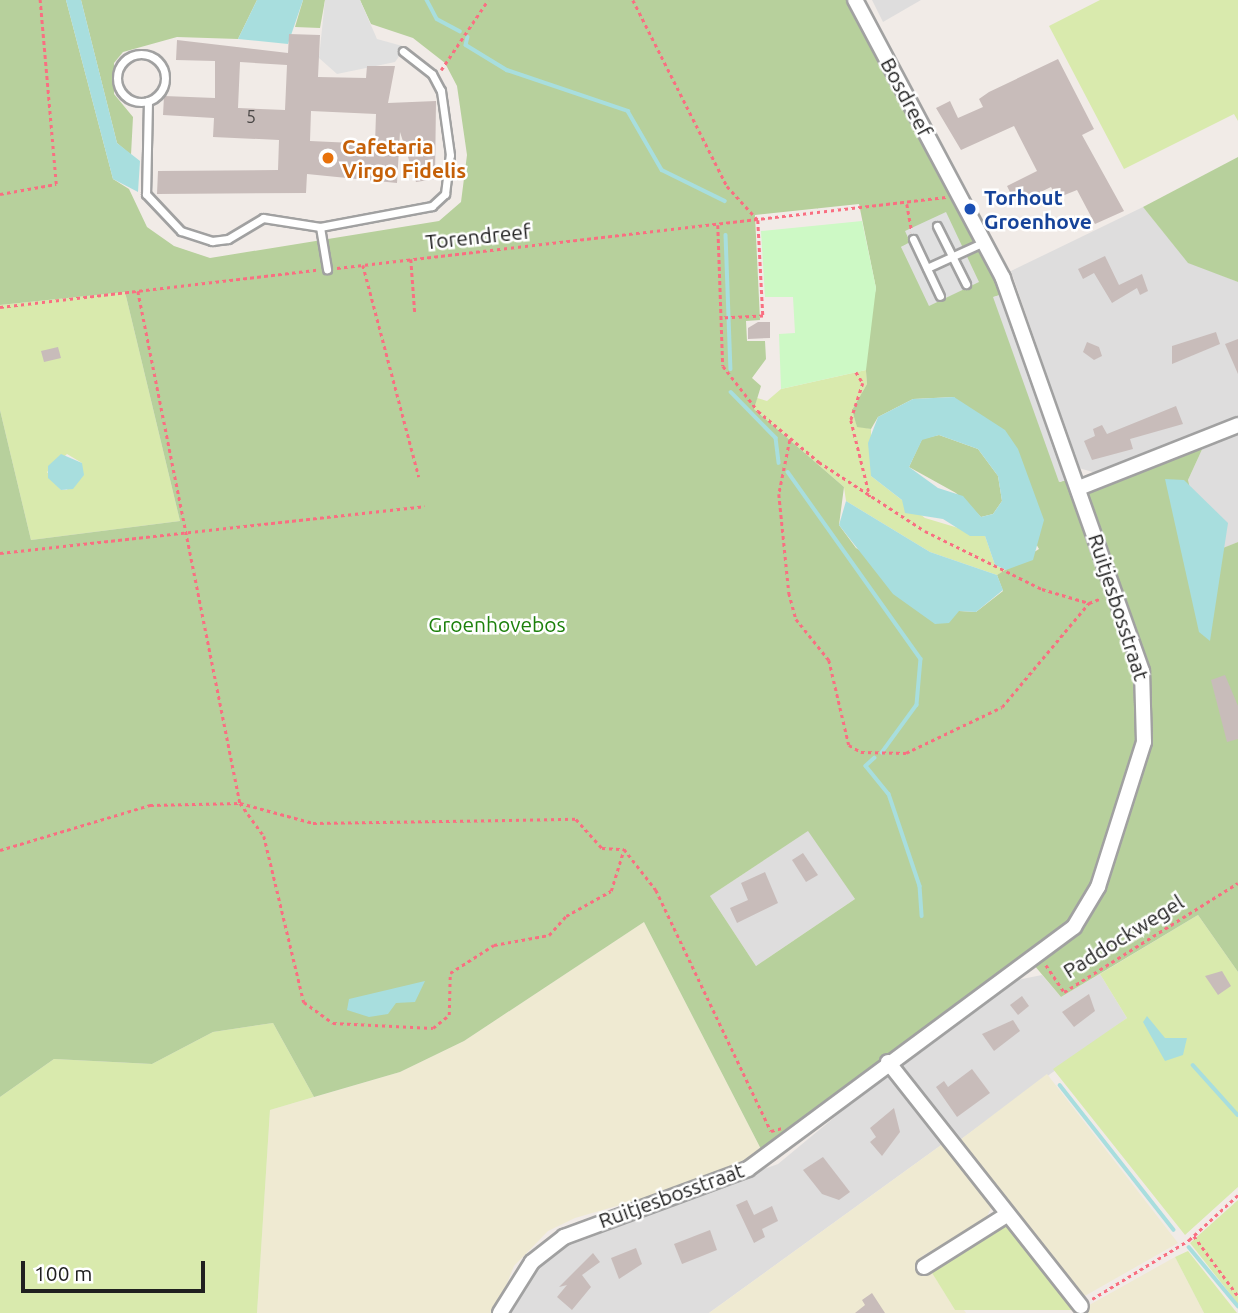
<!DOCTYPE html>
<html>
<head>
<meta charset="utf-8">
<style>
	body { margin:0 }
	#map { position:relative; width:1238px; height:1313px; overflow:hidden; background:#f1ebe7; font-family:Ubuntu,sans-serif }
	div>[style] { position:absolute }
	.residential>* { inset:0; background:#dedddd }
	.farmland>* { inset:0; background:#efead2 }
	.grass>* { inset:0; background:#d9eaad }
	.forest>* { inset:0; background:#b7d09c }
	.park>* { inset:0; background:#cdf9c5 }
	.parking>* { inset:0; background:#e0e0e0 }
	.water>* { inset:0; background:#a8dede }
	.stream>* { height:3.5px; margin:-1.75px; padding:0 1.75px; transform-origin:1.75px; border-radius:1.75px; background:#a8dede }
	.building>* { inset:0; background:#c8bcba }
	.path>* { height:2.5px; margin-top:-1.25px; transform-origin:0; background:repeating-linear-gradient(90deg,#f96f81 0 3.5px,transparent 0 7px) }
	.roads { filter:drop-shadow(2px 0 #a1a1a1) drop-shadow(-2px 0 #a1a1a1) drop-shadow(0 2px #a1a1a1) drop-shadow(0 -2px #a1a1a1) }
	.lane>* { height:7px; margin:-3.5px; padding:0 3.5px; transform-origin:3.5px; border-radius:3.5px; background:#fff }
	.lane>.ring { margin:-3.5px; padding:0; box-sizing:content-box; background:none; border:7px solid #fff; border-radius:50% }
	.street>* { height:14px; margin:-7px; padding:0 7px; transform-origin:7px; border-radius:7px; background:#fff }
	.dots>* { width:19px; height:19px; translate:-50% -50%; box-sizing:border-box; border:4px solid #fff; border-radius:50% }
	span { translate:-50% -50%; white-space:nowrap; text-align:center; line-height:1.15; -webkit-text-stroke:5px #fff; paint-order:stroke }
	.number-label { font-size:18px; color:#4a4746 }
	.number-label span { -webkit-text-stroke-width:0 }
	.street-label { font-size:21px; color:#202020 }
	.food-label { font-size:21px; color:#c56008; font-weight:700 }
	.left { translate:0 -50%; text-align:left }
	.transit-label { font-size:21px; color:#164399; font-weight:700 }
	.park-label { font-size:21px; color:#1d800c }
	.scale { position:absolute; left:21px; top:1261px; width:184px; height:32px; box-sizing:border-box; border:4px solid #202020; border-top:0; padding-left:9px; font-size:21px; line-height:24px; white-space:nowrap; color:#202020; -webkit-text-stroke:5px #fff; paint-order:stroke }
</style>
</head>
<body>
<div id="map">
	<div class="residential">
		<i style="clip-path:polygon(872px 0,921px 0,883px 22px)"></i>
		<i style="clip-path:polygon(1143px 207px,1188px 262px,1238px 282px,1238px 542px,1224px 548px,1198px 521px,1188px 480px,1205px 443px,1197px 433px,1096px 473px,1079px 468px,1011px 271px)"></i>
		<i style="clip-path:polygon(809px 830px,855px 899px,756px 966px,710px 896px)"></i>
		<i style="clip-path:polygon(1100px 974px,1127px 1018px,960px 1140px,899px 1068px,1017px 980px,1042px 975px,1061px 997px)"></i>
		<i style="clip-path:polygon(888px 1073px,944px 1143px,709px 1313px,508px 1313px,530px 1273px,568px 1241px,778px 1164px)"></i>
	</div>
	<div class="farmland">
		<i style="clip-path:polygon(644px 922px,763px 1153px,710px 1179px,575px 1218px,548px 1231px,514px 1266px,495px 1313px,257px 1313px,270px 1110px,400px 1072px,464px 1041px)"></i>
		<i style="clip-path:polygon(1047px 1074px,1178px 1243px,1083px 1297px,960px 1140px)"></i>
		<i style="clip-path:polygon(944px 1143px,994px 1201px,985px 1221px,922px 1256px,955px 1310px,962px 1307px,966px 1313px,709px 1313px)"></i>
		<i style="clip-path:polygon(1175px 1257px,1204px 1313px,1075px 1313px)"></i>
	</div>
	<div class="grass">
		<i style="clip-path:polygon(1100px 0,1238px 0,1238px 121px,1234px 114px,1124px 169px,1049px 26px)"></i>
		<i style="clip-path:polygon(evenodd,125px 292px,180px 521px,31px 540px,0 410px,0 305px,125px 292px,67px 454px,82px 463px,67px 490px,61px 490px,47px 472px,67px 454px)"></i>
		<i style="clip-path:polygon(866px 370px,867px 384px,852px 410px,857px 426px,871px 429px,871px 476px,925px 518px,985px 536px,995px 565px,1006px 570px,997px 575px,930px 552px,846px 501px,844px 487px,754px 409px,757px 398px,767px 401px,781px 389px)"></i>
		<i style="clip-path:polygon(1198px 915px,1238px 972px,1238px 1187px,1185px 1235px,1053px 1069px,1127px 1018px,1100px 974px)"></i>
		<i style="clip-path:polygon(273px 1023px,314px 1097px,270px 1110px,257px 1313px,0 1313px,0 1097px,54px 1059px,152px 1064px,213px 1032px)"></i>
		<i style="clip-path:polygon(1238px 1200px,1238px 1304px,1190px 1243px)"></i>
		<i style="clip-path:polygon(1009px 1219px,1080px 1310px,955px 1310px,929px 1268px)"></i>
		<i style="clip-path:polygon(1188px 1251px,1237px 1313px,1204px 1313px,1175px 1257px)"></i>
	</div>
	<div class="forest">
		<i style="clip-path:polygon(evenodd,0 0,66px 0,113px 179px,129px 189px,147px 227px,174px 246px,210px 258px,439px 221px,461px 202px,467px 155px,457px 86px,445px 63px,413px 38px,371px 24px,360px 0,849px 0,998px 281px,1003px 294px,994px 297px,1060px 482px,1069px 479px,1075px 494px,1205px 443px,1188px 480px,1198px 521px,1223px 548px,1238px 542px,1238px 972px,1198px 915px,1061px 997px,1034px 965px,763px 1153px,644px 922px,464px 1041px,400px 1072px,314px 1097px,273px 1023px,213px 1032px,152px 1064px,54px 1059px,0 1097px,0 410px,31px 540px,180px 521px,125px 292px,0 305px,0 0,859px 204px,876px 288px,864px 346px,867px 384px,852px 410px,857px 427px,871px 429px,878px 417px,913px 399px,954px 397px,1039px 549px,997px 575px,1003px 591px,976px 612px,959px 611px,856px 548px,839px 525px,844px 487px,754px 409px,761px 386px,752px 378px,766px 359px,765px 341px,747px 341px,746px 321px,760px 320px,755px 215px,859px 204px,0 0,906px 231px,979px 282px,901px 247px,911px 243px,906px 231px,0 0,808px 831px,855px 899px,756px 966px,710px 896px,808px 831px)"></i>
		<i style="clip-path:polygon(81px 0,257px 0,238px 39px,177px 37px,123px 52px,114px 63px,114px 94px,133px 117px,131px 155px,117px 143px)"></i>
		<i style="clip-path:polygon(303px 0,325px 0,320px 28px,295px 27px)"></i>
		<i style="clip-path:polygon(1238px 157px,1238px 282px,1188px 263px,1143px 207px)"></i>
		<i style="clip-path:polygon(939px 435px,978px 449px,998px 476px,1002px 501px,993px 514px,981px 517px,956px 493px,909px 467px,922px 439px)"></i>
	</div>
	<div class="park">
		<i style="clip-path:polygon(862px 221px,876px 288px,866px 370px,781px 389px,779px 334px,795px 333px,793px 297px,765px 297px,761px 231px)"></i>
	</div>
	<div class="parking">
		<i style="clip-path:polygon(325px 0,360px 0,377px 39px,406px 47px,395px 62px,337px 74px,319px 58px)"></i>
		<i style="clip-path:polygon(946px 212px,979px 282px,929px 306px,901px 247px,910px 242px,905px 231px)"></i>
		<i style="clip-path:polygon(1003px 294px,1069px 479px,1059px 482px,993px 297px)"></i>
	</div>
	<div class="water">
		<i style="clip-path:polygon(66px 0,81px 0,117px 143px,140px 161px,138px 192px,113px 179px)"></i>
		<i style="clip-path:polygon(257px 0,303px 0,288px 44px,238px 39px)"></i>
		<i style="clip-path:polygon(evenodd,954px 397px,1005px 430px,1018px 449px,1044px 520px,1033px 560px,1006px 570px,995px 565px,985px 536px,970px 536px,943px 519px,905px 513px,902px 500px,871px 476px,868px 443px,878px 417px,913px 399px,954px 397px,939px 435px,978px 449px,998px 476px,1002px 501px,993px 514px,981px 517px,963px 496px,938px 488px,909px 467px,922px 440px,939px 435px)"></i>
		<i style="clip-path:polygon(61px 454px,82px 463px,84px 475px,73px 489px,61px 490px,48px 478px,48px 466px)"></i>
		<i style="clip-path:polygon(1165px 479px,1184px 480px,1228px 523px,1210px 641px,1199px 632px)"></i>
		<i style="clip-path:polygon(846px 501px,930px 552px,997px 575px,1003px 590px,976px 612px,959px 611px,949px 623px,935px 624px,893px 594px,839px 525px)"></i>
		<i style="clip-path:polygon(425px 981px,415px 1002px,396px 1003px,388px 1014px,369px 1017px,347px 1010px,349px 999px)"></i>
		<i style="clip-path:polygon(1147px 1016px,1165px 1038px,1187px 1038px,1183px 1055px,1165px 1061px,1143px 1022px)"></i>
	</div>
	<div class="stream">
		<i style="left:427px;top:0;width:21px;rotate:62deg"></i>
		<i style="left:437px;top:19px;width:26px;rotate:28deg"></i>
		<i style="left:468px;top:37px;width:8px;rotate:104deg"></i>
		<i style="left:466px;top:45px;width:48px;rotate:31.4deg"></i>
		<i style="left:507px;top:70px;width:128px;rotate:18.7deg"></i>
		<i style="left:628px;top:111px;width:68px;rotate:60deg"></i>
		<i style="left:662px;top:170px;width:70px;rotate:26.2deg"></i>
		<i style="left:726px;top:235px;width:134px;rotate:87.9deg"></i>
		<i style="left:731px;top:392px;width:64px;rotate:45.6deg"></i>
		<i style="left:776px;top:438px;width:25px;rotate:83deg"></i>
		<i style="left:788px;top:472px;width:229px;rotate:54.6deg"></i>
		<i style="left:921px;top:659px;width:46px;rotate:95deg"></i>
		<i style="left:917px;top:705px;width:59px;rotate:126.1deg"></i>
		<i style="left:875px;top:758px;width:12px;rotate:138deg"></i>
		<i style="left:866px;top:766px;width:36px;rotate:51deg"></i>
		<i style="left:889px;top:794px;width:97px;rotate:71.4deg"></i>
		<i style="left:920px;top:886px;width:30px;rotate:86deg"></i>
		<i style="left:1193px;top:1065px;width:67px;rotate:48deg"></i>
		<i style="left:1060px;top:1085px;width:184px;rotate:51.8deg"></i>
		<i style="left:1189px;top:1247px;width:77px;rotate:50.3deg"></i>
	</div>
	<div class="building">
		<i style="clip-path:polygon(evenodd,289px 34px,320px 35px,318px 77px,366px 78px,367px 66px,395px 66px,388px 103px,436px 101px,435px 179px,416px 182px,400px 132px,397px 183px,307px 174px,306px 193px,157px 194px,158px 171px,278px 170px,279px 140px,213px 137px,214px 118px,163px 115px,164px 96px,215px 98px,215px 61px,176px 60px,177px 40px,288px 53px,289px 34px,240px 62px,287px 65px,285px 110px,238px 108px,240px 62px,289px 34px,311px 111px,376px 114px,375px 144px,310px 141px,311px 111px)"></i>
		<i style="clip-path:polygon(1058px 59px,1094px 129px,1082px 135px,1124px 211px,1095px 224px,1077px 190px,1057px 198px,1051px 187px,1020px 202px,1013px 198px,1007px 186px,1037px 171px,1014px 126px,961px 150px,936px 108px,950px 101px,958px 118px,983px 107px,979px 99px,989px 92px)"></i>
		<i style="clip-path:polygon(1105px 256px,1119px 285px,1142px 274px,1148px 291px,1140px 295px,1137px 288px,1112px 303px,1094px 273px,1083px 279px,1078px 269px)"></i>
		<i style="clip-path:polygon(758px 322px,770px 322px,770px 338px,748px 339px,748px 328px)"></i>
		<i style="clip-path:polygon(1216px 332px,1220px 344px,1172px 364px,1172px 346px)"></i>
		<i style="clip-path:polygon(1238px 339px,1238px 374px,1225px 344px)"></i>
		<i style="clip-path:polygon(1087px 342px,1099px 347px,1102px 356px,1094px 360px,1083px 352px)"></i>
		<i style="clip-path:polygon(58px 347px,61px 358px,44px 362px,41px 351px)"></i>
		<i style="clip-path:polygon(1176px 406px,1183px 424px,1130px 439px,1133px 449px,1092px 460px,1084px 441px,1095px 436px,1093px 429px,1102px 425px,1107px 434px)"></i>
		<i style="clip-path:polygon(1225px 675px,1238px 706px,1238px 739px,1227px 742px,1211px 680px)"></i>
		<i style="clip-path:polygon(803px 853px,818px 875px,806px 882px,792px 860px)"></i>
		<i style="clip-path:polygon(765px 872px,778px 903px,737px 923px,730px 908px,748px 900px,741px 883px)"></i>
		<i style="clip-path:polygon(1222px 971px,1231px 986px,1218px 995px,1205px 976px)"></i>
		<i style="clip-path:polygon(1089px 994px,1095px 1011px,1074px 1027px,1062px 1012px)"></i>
		<i style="clip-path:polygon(1022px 996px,1029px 1006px,1018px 1015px,1010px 1005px)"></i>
		<i style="clip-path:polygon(1013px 1020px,1020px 1031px,994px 1051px,982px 1034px)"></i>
		<i style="clip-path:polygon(972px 1069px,990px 1093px,957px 1117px,936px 1087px,944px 1081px,948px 1087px)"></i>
		<i style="clip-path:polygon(894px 1108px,900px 1132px,882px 1156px,870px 1142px,876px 1137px,870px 1128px)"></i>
		<i style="clip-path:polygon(823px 1157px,850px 1192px,839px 1200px,822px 1194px,803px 1170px)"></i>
		<i style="clip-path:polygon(747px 1200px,754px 1215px,772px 1206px,778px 1221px,762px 1229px,765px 1237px,754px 1243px,736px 1205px)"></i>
		<i style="clip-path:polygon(710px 1230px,717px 1250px,682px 1264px,674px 1244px)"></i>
		<i style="clip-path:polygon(636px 1248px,642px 1264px,619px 1279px,611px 1258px)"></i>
		<i style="clip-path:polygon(593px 1253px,600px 1262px,582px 1275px,591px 1287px,572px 1310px,557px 1297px,567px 1285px,559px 1287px)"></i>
		<i style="clip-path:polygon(872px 1293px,885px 1313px,855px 1313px,865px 1305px,862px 1300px)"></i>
	</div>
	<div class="path">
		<i style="left:633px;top:0;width:208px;rotate:63.2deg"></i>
		<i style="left:727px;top:186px;width:46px;rotate:47.6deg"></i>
		<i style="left:758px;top:220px;width:96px;rotate:87deg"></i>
		<i style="left:763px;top:316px;width:42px;rotate:177.3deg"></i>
		<i style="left:441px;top:70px;width:84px;rotate:-56.1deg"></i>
		<i style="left:0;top:194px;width:57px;rotate:-10.1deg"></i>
		<i style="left:56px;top:184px;width:185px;rotate:-95deg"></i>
		<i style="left:907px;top:204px;width:28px;rotate:80deg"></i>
		<i style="left:718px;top:225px;width:141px;rotate:88deg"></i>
		<i style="left:723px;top:366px;width:57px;rotate:52.1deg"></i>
		<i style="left:758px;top:411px;width:80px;rotate:39.9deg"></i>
		<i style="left:819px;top:462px;width:126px;rotate:33.1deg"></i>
		<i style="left:925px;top:531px;width:131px;rotate:26.4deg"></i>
		<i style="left:1042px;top:589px;width:49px;rotate:16.6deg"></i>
		<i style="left:1089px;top:603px;width:14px;rotate:-21deg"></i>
		<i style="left:411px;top:259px;width:54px;rotate:85.8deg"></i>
		<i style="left:363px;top:265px;width:219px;rotate:75.2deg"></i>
		<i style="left:337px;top:268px;width:613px;rotate:-6.65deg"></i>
		<i style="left:138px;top:291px;width:522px;rotate:78.73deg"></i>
		<i style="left:240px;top:803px;width:41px;rotate:54deg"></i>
		<i style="left:264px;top:836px;width:171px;rotate:76.5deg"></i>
		<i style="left:304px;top:1002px;width:36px;rotate:36deg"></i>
		<i style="left:333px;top:1023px;width:100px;rotate:2.9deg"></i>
		<i style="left:433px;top:1028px;width:21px;rotate:-39deg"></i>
		<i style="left:449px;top:1015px;width:42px;rotate:-88.6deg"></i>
		<i style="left:450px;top:973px;width:52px;rotate:-32.5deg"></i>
		<i style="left:494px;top:945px;width:56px;rotate:-10.3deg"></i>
		<i style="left:549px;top:935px;width:25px;rotate:-48deg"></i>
		<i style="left:566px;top:916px;width:51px;rotate:-29.1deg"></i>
		<i style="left:611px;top:891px;width:44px;rotate:-72.8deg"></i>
		<i style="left:624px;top:849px;width:52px;rotate:52deg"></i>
		<i style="left:656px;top:890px;width:267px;rotate:64.5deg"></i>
		<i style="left:771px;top:1131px;width:11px;rotate:-15deg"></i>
		<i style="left:0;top:307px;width:319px;rotate:-6.7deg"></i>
		<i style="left:856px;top:372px;width:13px;rotate:58deg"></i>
		<i style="left:863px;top:383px;width:39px;rotate:108deg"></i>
		<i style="left:851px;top:420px;width:79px;rotate:76.1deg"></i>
		<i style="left:790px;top:440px;width:55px;rotate:101.5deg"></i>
		<i style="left:779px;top:494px;width:100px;rotate:84.2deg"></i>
		<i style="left:789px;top:593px;width:27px;rotate:75deg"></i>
		<i style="left:796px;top:619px;width:53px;rotate:51.2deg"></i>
		<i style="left:829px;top:660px;width:87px;rotate:76.8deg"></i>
		<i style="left:849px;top:745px;width:14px;rotate:30deg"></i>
		<i style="left:861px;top:752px;width:45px;rotate:1.3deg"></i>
		<i style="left:906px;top:753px;width:106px;rotate:-25.6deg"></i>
		<i style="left:1002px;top:707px;width:136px;rotate:-50.1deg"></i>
		<i style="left:0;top:553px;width:427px;rotate:-6.3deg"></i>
		<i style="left:0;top:850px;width:157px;rotate:-16.7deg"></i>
		<i style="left:150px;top:805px;width:90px;rotate:-1.3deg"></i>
		<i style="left:240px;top:803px;width:76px;rotate:15.3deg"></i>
		<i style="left:313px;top:823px;width:263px;rotate:-0.9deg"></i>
		<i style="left:576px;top:819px;width:39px;rotate:48deg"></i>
		<i style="left:602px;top:848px;width:22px;rotate:3deg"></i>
		<i style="left:1046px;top:965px;width:32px;rotate:56deg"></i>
		<i style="left:1064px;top:992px;width:205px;rotate:-32.1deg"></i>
		<i style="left:1194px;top:1236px;width:74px;rotate:53.7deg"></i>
		<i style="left:1092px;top:1299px;width:114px;rotate:-31.3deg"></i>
		<i style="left:1189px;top:1240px;width:67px;rotate:-42.6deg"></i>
	</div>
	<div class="roads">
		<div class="lane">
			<i class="ring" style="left:117px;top:54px;width:41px;height:41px"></i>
			<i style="left:148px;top:101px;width:93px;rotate:91.2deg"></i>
			<i style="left:146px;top:194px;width:51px;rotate:46.6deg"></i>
			<i style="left:181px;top:231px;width:33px;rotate:18deg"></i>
			<i style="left:212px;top:241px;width:16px;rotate:-7deg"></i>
			<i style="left:228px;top:239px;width:41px;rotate:-31deg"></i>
			<i style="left:263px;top:218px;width:58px;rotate:9deg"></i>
			<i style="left:320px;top:227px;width:114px;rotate:-10.6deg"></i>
			<i style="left:432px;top:206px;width:18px;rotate:-43deg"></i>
			<i style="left:445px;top:194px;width:39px;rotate:-83deg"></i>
			<i style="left:450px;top:155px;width:65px;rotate:-98deg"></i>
			<i style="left:441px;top:91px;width:19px;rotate:-118deg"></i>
			<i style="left:432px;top:74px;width:37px;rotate:-142deg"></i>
			<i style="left:937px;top:226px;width:65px;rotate:63.4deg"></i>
			<i style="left:320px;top:227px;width:43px;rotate:80.5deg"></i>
			<i style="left:913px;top:239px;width:63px;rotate:64.7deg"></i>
			<i style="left:927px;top:268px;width:63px;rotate:-24.5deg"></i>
		</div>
		<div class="street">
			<i style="left:1079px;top:488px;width:171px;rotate:-21.6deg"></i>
			<i style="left:888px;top:1062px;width:311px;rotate:51.7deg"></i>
			<i style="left:924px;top:1267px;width:99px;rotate:-32.2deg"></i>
			<i style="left:500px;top:1313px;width:60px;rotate:-57.9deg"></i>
			<i style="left:532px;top:1262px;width:41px;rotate:-38deg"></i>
			<i style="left:564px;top:1237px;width:196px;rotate:-20.3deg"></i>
			<i style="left:748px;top:1169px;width:406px;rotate:-36.6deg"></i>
			<i style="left:1074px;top:927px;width:47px;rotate:-59deg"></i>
			<i style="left:1098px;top:887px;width:152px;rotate:-72.4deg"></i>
			<i style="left:1144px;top:742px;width:71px;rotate:-91.6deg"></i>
			<i style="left:1142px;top:671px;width:417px;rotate:-109.5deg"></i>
			<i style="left:1003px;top:278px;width:315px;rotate:-118deg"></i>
		</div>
	</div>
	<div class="dots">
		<i style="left:328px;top:158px;background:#e8710a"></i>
		<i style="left:970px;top:209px;background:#1a4fb4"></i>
	</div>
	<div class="number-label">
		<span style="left:251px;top:116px">5</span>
	</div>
	<div class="street-label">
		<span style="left:907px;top:97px;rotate:62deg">Bosdreef</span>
		<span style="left:478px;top:236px;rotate:-6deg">Torendreef</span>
		<span style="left:1119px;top:607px;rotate:72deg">Ruitjesbosstraat</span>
		<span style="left:1123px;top:936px;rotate:-32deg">Paddockwegel</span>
		<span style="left:671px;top:1195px;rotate:-20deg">Ruitjesbosstraat</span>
	</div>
	<div class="food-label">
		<span class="left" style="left:342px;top:158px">Cafetaria<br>Virgo Fidelis</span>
	</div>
	<div class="transit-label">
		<span class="left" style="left:984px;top:209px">Torhout<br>Groenhove</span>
	</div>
	<div class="park-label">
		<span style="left:497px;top:624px">Groenhovebos</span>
	</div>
	<div class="scale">100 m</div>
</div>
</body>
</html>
